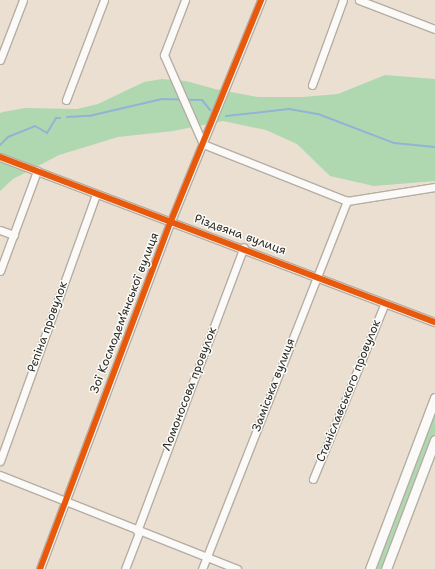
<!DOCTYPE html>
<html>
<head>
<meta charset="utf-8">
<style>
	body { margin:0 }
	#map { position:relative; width:435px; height:569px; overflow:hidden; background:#eadfd0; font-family:"Shantell Sans",sans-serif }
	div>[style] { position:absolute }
	.green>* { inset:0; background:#afd8b0 }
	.stream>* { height:2px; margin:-1px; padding:0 1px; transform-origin:1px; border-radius:1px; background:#91b4d6 }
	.roads { filter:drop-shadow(1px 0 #b4aea4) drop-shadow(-1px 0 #b4aea4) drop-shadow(0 1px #b4aea4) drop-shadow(0 -1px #b4aea4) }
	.minor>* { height:7px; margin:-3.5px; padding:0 3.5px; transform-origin:3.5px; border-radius:3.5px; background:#fcfaf8 }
	.tertiary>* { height:9px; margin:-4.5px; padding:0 4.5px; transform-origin:4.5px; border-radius:4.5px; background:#fcfaf8 }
	.cycleway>* { height:6px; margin:-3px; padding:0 3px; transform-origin:3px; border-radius:3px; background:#e8590c }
	span { translate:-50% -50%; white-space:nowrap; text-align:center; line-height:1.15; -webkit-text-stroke:3px #fdfcf7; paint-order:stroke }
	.street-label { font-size:12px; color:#2b2b2b }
</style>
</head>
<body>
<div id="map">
	<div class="green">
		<i style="clip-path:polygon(385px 75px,435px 79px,435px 181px,374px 186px,330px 176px,297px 144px,266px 130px,223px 121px,173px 131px,118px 137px,59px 155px,13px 179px,0 191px,0 113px,3px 112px,25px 108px,77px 109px,98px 104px,144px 82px,162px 79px,186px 81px,215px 89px,258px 97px,303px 97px,338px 94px)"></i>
		<i style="clip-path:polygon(435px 404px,435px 433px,383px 569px,372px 569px)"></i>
	</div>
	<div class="stream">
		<i style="left:226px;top:116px;width:63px;rotate:-6.3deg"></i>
		<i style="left:289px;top:109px;width:29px;rotate:10deg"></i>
		<i style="left:318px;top:114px;width:81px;rotate:20.9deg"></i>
		<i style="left:394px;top:143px;width:41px;rotate:5.6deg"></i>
		<i style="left:67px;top:117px;width:22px;rotate:-3deg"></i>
		<i style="left:89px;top:116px;width:75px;rotate:-13.1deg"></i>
		<i style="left:162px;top:99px;width:40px;rotate:1.4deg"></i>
		<i style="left:202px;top:100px;width:13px;rotate:51deg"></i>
		<i style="left:0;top:145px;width:11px;rotate:-45deg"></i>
		<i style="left:8px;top:137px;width:29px;rotate:-22deg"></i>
		<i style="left:35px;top:126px;width:14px;rotate:30deg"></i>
		<i style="left:47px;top:133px;width:17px;rotate:-59deg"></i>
		<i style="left:56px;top:118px;width:4px"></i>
	</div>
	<div class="roads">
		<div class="minor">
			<i style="left:185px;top:0;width:59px;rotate:110.9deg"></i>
			<i style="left:164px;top:55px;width:97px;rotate:66.3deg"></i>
			<i style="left:359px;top:0;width:81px;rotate:20.9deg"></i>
			<i style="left:0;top:60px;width:64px;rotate:-69deg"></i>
			<i style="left:312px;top:85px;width:90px;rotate:-70deg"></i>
			<i style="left:66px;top:100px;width:107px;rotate:-69.2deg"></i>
			<i style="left:203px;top:144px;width:155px;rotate:21.6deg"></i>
			<i style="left:347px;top:201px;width:89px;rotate:-9deg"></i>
			<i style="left:0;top:157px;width:465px;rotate:20.8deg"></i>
			<i style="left:0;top:230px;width:15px;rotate:20deg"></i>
			<i style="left:0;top:271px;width:107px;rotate:-69.7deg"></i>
			<i style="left:0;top:461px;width:284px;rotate:-70.2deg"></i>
			<i style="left:0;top:475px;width:255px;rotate:21.6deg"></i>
			<i style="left:313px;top:479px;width:190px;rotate:-67.8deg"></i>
			<i style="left:137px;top:531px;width:303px;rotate:-69.4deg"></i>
			<i style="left:40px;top:569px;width:372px;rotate:-69.4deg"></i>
			<i style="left:171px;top:221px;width:239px;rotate:-67.8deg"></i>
			<i style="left:125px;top:569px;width:40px;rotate:-69deg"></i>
			<i style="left:202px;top:569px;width:396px;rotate:-68.5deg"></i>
		</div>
		<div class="tertiary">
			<i style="left:370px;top:569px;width:183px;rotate:-69.2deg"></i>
			<i style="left:386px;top:569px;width:138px;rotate:-69.2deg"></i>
		</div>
	</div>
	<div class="cycleway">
		<i style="left:0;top:157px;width:465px;rotate:20.8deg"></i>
		<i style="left:40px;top:569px;width:372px;rotate:-69.4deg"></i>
		<i style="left:171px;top:221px;width:239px;rotate:-67.8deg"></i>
	</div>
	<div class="street-label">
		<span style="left:240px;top:235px;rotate:20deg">Різдвяна вулиця</span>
		<span style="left:125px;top:313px;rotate:-69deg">Зої Космодем’янської вулиця</span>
		<span style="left:48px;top:327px;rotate:-70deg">Рєпіна провулок</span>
		<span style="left:274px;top:385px;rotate:-69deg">Заміська вулиця</span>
		<span style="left:190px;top:389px;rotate:-69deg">Ломоносова провулок</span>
		<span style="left:349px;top:391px;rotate:-68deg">Станіславського провулок</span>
	</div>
</div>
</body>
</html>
